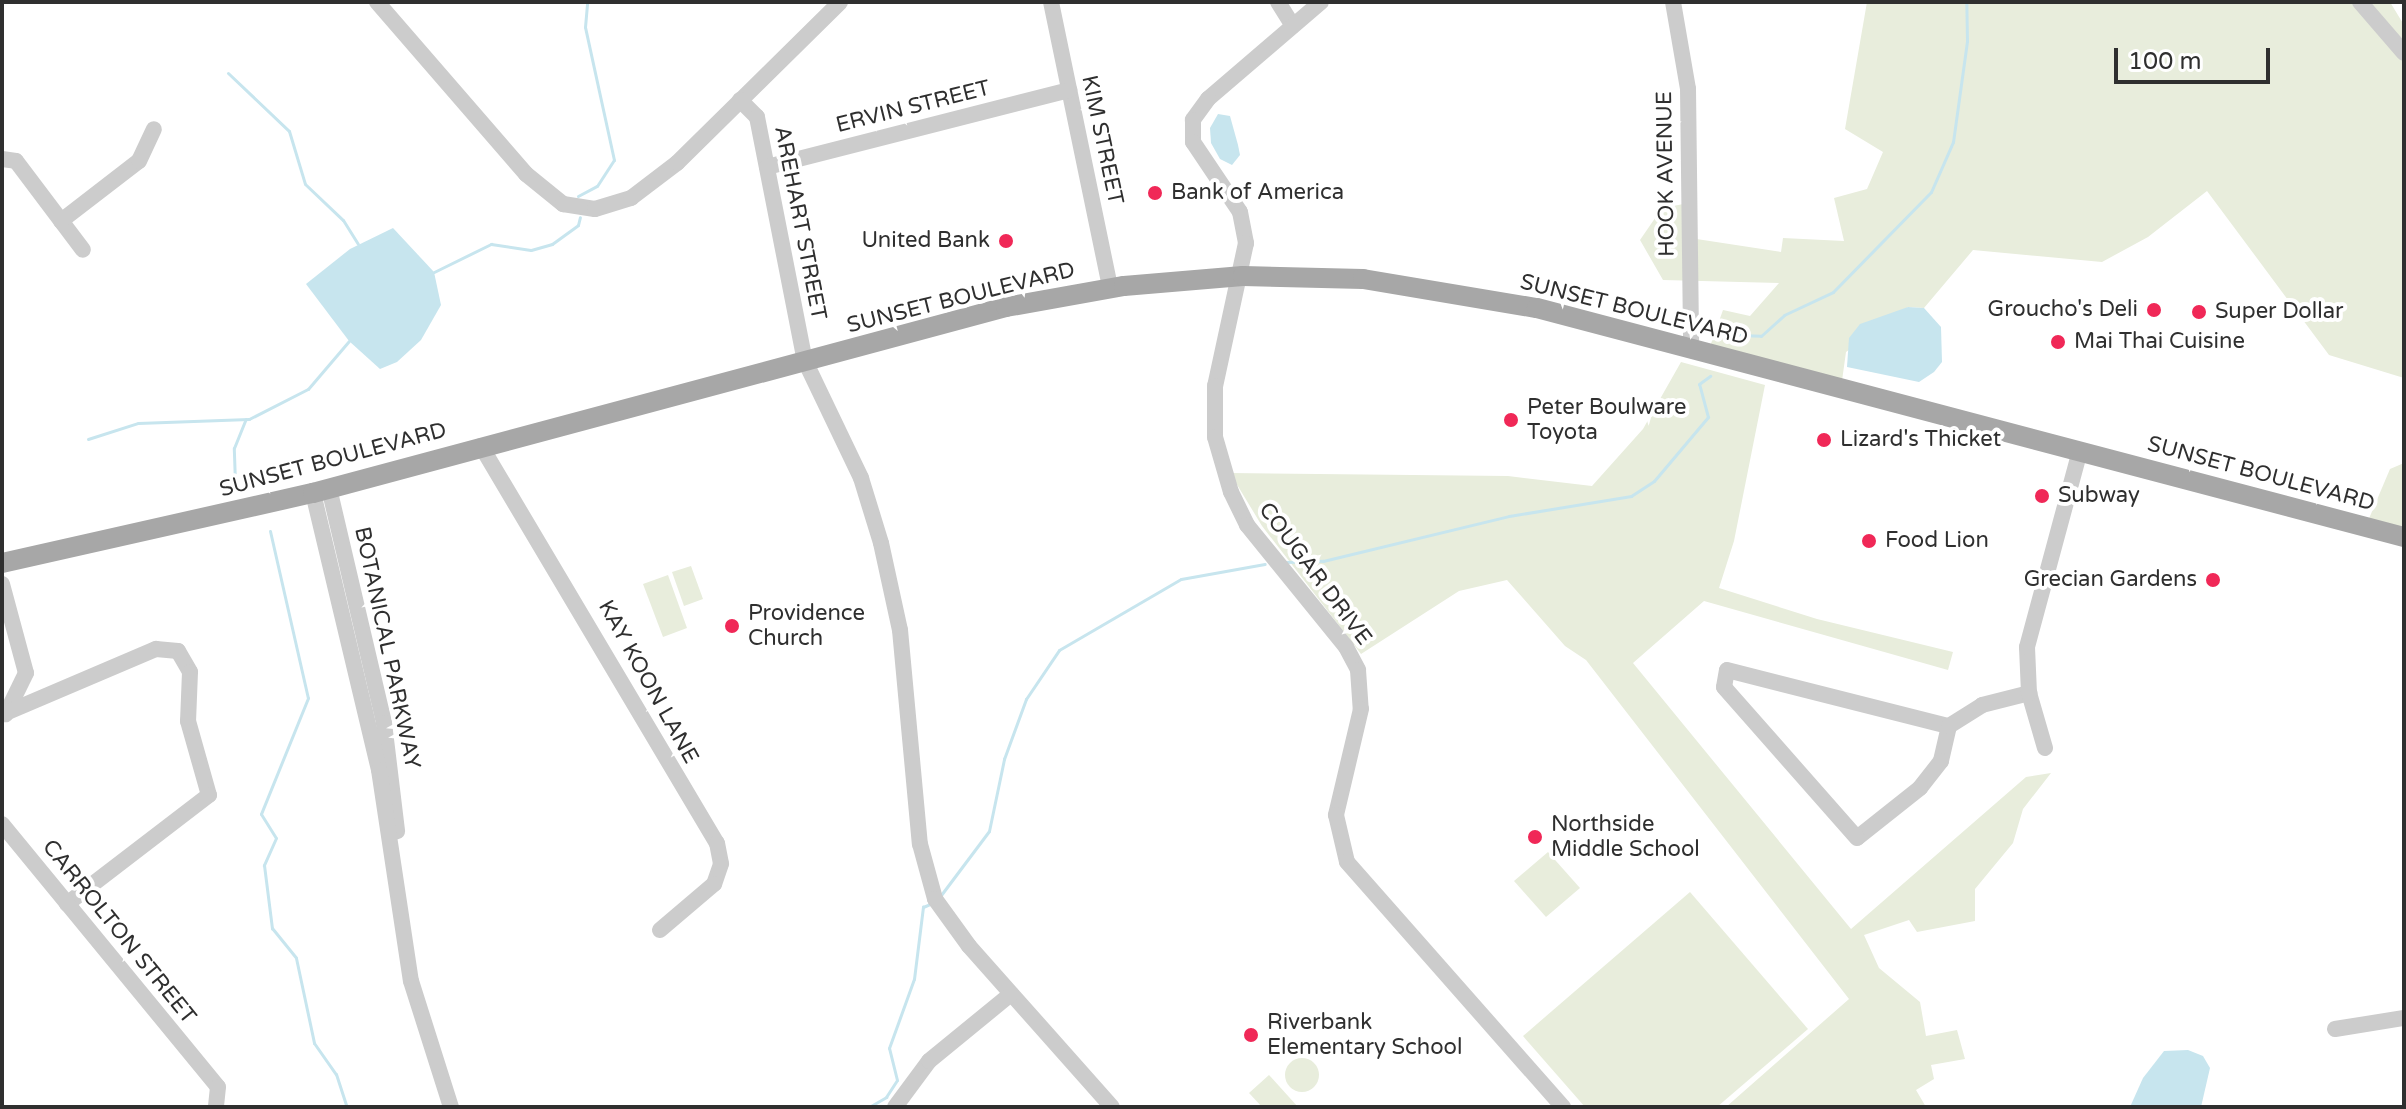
<!DOCTYPE html>
<html>
<head>
<meta charset="utf-8">
<style>
	body { margin:0 }
	#map { position:relative; width:2406px; height:1109px; overflow:hidden; background:#fff; font-family:"Varela Round",sans-serif }
	div>[style] { position:absolute }
	.green>* { inset:0; background:#e8eddc }
	.round { border-radius:50% }
	.water>* { inset:0; background:#c7e5ee }
	.stream>* { height:3px; margin:-1.5px; padding:0 1.5px; transform-origin:1.5px; border-radius:1.5px; background:#c7e5ee }
	.minor>* { height:16px; margin:-8px; padding:0 8px; transform-origin:8px; border-radius:8px; background:#ccc }
	.major>* { height:20px; margin:-10px; padding:0 10px; transform-origin:10px; border-radius:10px; background:#a7a7a7 }
	.dots>* { width:22px; height:22px; translate:-50% -50%; box-sizing:border-box; border:4px solid #fff; border-radius:50% }
	span { translate:-50% -50%; white-space:nowrap; text-align:center; line-height:1.15; -webkit-text-stroke:8px #fff; paint-order:stroke }
	.street-label { font-size:22px; color:#2f2f2f }
	.poi-label { font-size:22px; color:#2f2f2f }
	.left { translate:0 -50%; text-align:left }
	.right { translate:-100% -50%; text-align:right }
	.frame { position:absolute; inset:0; border:4px solid #2f2f2f; pointer-events:none }
	.scale { position:absolute; left:2114px; top:48px; width:156px; height:36px; box-sizing:border-box; border:4px solid #2f2f2f; border-top:0; padding-left:10px; font-size:24px; line-height:28px; white-space:nowrap; color:#2f2f2f; -webkit-text-stroke:6px #fff; paint-order:stroke }
</style>
</head>
<body>
<div id="map">
	<div class="green">
		<i style="clip-path:polygon(1867px 2px,2390px 2px,2404px 25px,2404px 378px,2329px 355px,2207px 191px,2148px 237px,2102px 262px,1973px 250px,1924px 308px,1908px 307px,1846px 352px,1841px 388px,1708px 352px,1723px 310px,1750px 316px,1779px 283px,1663px 280px,1640px 240px,1662px 208px,1689px 203px,1690px 238px,1781px 252px,1783px 238px,1844px 241px,1834px 198px,1867px 189px,1883px 152px,1845px 129px)"></i>
		<i style="clip-path:polygon(1681px 362px,1765px 385px,1734px 541px,1719px 588px,1817px 619px,1953px 652px,1948px 670px,1704px 601px,1633px 663px,1851px 929px,2026px 777px,2051px 773px,2023px 809px,2013px 843px,1975px 889px,1975px 921px,1917px 932px,1909px 920px,1864px 935px,1879px 968px,1920px 1002px,1926px 1036px,1957px 1030px,1965px 1059px,1931px 1065px,1934px 1079px,1916px 1090px,1926px 1107px,1726px 1107px,1849px 999px,1586px 660px,1565px 646px,1507px 580px,1459px 591px,1361px 654px,1262px 526px,1230px 473px,1508px 476px,1592px 486px,1643px 429px)"></i>
		<i style="clip-path:polygon(2404px 463px,2404px 537px,2365px 528px,2390px 469px)"></i>
		<i style="clip-path:polygon(691px 566px,703px 599px,684px 606px,672px 572px)"></i>
		<i style="clip-path:polygon(668px 575px,687px 628px,663px 637px,643px 584px)"></i>
		<i style="clip-path:polygon(1548px 852px,1580px 888px,1546px 917px,1514px 881px)"></i>
		<i style="clip-path:polygon(1690px 892px,1808px 1029px,1717px 1107px,1585px 1107px,1523px 1036px)"></i>
		<i class="round" style="left:1285px;top:1058px;width:34px;height:34px"></i>
		<i style="clip-path:polygon(1269px 1075px,1298px 1107px,1262px 1107px,1249px 1093px)"></i>
	</div>
	<div class="water">
		<i style="clip-path:polygon(1218px 114px,1230px 116px,1238px 145px,1240px 155px,1232px 165px,1220px 159px,1211px 143px,1210px 128px)"></i>
		<i style="clip-path:polygon(393px 228px,434px 272px,441px 305px,421px 340px,397px 362px,380px 369px,349px 341px,306px 284px,350px 249px)"></i>
		<i style="clip-path:polygon(1908px 307px,1924px 308px,1941px 327px,1942px 362px,1934px 372px,1919px 382px,1847px 367px,1849px 338px,1860px 324px)"></i>
		<i style="clip-path:polygon(2188px 1050px,2203px 1056px,2210px 1068px,2201px 1107px,2130px 1107px,2143px 1078px,2164px 1051px)"></i>
	</div>
	<div class="stream">
		<i style="left:228px;top:73px;width:84px;rotate:43.6deg"></i>
		<i style="left:289px;top:131px;width:55px;rotate:73.2deg"></i>
		<i style="left:305px;top:184px;width:52px;rotate:43.5deg"></i>
		<i style="left:343px;top:220px;width:28px;rotate:58deg"></i>
		<i style="left:578px;top:196px;width:21px;rotate:-28deg"></i>
		<i style="left:597px;top:186px;width:31px;rotate:-57deg"></i>
		<i style="left:614px;top:160px;width:136px;rotate:-102.3deg"></i>
		<i style="left:585px;top:27px;width:25px;rotate:-85deg"></i>
		<i style="left:434px;top:272px;width:64px;rotate:-26.2deg"></i>
		<i style="left:491px;top:244px;width:40px;rotate:8.5deg"></i>
		<i style="left:531px;top:250px;width:22px;rotate:-16deg"></i>
		<i style="left:552px;top:244px;width:32px;rotate:-36deg"></i>
		<i style="left:578px;top:225px;width:8px;rotate:-76deg"></i>
		<i style="left:1738px;top:335px;width:23px;rotate:2deg"></i>
		<i style="left:1761px;top:336px;width:31px;rotate:-42deg"></i>
		<i style="left:1784px;top:315px;width:54px;rotate:-25.1deg"></i>
		<i style="left:1833px;top:292px;width:140px;rotate:-45.6deg"></i>
		<i style="left:1931px;top:192px;width:55px;rotate:-66.3deg"></i>
		<i style="left:1953px;top:142px;width:102px;rotate:-82.1deg"></i>
		<i style="left:1967px;top:41px;width:39px;rotate:-91deg"></i>
		<i style="left:88px;top:439px;width:52px;rotate:-17.7deg"></i>
		<i style="left:138px;top:423px;width:111px;rotate:-2.1deg"></i>
		<i style="left:249px;top:419px;width:66px;rotate:-27deg"></i>
		<i style="left:308px;top:389px;width:63px;rotate:-49.5deg"></i>
		<i style="left:235px;top:483px;width:35px;rotate:-92deg"></i>
		<i style="left:234px;top:448px;width:31px;rotate:-68deg"></i>
		<i style="left:270px;top:531px;width:171px;rotate:77.2deg"></i>
		<i style="left:308px;top:698px;width:125px;rotate:112.1deg"></i>
		<i style="left:261px;top:814px;width:28px;rotate:58deg"></i>
		<i style="left:276px;top:838px;width:30px;rotate:114deg"></i>
		<i style="left:264px;top:865px;width:64px;rotate:82.8deg"></i>
		<i style="left:272px;top:928px;width:38px;rotate:51deg"></i>
		<i style="left:296px;top:958px;width:87px;rotate:78deg"></i>
		<i style="left:314px;top:1043px;width:38px;rotate:55deg"></i>
		<i style="left:336px;top:1074px;width:35px;rotate:72deg"></i>
		<i style="left:1286px;top:562px;width:37px;rotate:-2deg"></i>
		<i style="left:1323px;top:561px;width:191px;rotate:-13.6deg"></i>
		<i style="left:1509px;top:516px;width:124px;rotate:-9.3deg"></i>
		<i style="left:1631px;top:496px;width:27px;rotate:-33deg"></i>
		<i style="left:1654px;top:481px;width:84px;rotate:-49.8deg"></i>
		<i style="left:1708px;top:417px;width:34px;rotate:-105deg"></i>
		<i style="left:1699px;top:384px;width:14px;rotate:-36deg"></i>
		<i style="left:941px;top:895px;width:80px;rotate:-53.1deg"></i>
		<i style="left:989px;top:831px;width:74px;rotate:-78.2deg"></i>
		<i style="left:1004px;top:759px;width:64px;rotate:-69.9deg"></i>
		<i style="left:1026px;top:699px;width:59px;rotate:-56deg"></i>
		<i style="left:1059px;top:650px;width:141px;rotate:-30.2deg"></i>
		<i style="left:1181px;top:579px;width:85px;rotate:-10.1deg"></i>
		<i style="left:869px;top:1107px;width:20px;rotate:-30deg"></i>
		<i style="left:886px;top:1097px;width:20px;rotate:-57deg"></i>
		<i style="left:897px;top:1080px;width:33px;rotate:-104deg"></i>
		<i style="left:889px;top:1048px;width:73px;rotate:-70.1deg"></i>
		<i style="left:914px;top:979px;width:73px;rotate:-82.9deg"></i>
		<i style="left:923px;top:907px;width:8px;rotate:-23deg"></i>
	</div>
	<div class="minor">
		<i style="left:377px;top:2px;width:228px;rotate:49.1deg"></i>
		<i style="left:526px;top:174px;width:48px;rotate:39deg"></i>
		<i style="left:563px;top:204px;width:32px;rotate:9deg"></i>
		<i style="left:595px;top:209px;width:38px;rotate:-17deg"></i>
		<i style="left:631px;top:198px;width:58px;rotate:-37.3deg"></i>
		<i style="left:677px;top:163px;width:229px;rotate:-44.6deg"></i>
		<i style="left:1051px;top:2px;width:292px;rotate:78.3deg"></i>
		<i style="left:1278px;top:2px;width:28px;rotate:58deg"></i>
		<i style="left:1321px;top:2px;width:149px;rotate:139.4deg"></i>
		<i style="left:1208px;top:99px;width:26px;rotate:126deg"></i>
		<i style="left:1193px;top:120px;width:22px;rotate:90deg"></i>
		<i style="left:1193px;top:142px;width:84px;rotate:56.1deg"></i>
		<i style="left:1240px;top:212px;width:32px;rotate:79deg"></i>
		<i style="left:1246px;top:243px;width:146px;rotate:102.2deg"></i>
		<i style="left:1215px;top:386px;width:51px;rotate:90deg"></i>
		<i style="left:1215px;top:437px;width:57px;rotate:73.8deg"></i>
		<i style="left:1231px;top:492px;width:37px;rotate:64deg"></i>
		<i style="left:1247px;top:525px;width:157px;rotate:50.9deg"></i>
		<i style="left:1346px;top:647px;width:26px;rotate:62deg"></i>
		<i style="left:1358px;top:670px;width:39px;rotate:86deg"></i>
		<i style="left:1361px;top:709px;width:109px;rotate:103.3deg"></i>
		<i style="left:1336px;top:815px;width:48px;rotate:76.8deg"></i>
		<i style="left:1347px;top:862px;width:327px;rotate:48.6deg"></i>
		<i style="left:1673px;top:2px;width:88px;rotate:80.2deg"></i>
		<i style="left:1688px;top:89px;width:259px;rotate:89.3deg"></i>
		<i style="left:2360px;top:2px;width:67px;rotate:49.2deg"></i>
		<i style="left:740px;top:100px;width:24px;rotate:45deg"></i>
		<i style="left:757px;top:117px;width:249px;rotate:78.9deg"></i>
		<i style="left:805px;top:361px;width:130px;rotate:64.4deg"></i>
		<i style="left:861px;top:478px;width:68px;rotate:72.9deg"></i>
		<i style="left:881px;top:543px;width:89px;rotate:77.7deg"></i>
		<i style="left:900px;top:630px;width:215px;rotate:84.7deg"></i>
		<i style="left:920px;top:844px;width:57px;rotate:74.7deg"></i>
		<i style="left:935px;top:899px;width:58px;rotate:54.1deg"></i>
		<i style="left:969px;top:946px;width:215px;rotate:48.4deg"></i>
		<i style="left:2px;top:159px;width:14px;rotate:8deg"></i>
		<i style="left:16px;top:161px;width:111px;rotate:53deg"></i>
		<i style="left:767px;top:167px;width:312px;rotate:-14.3deg"></i>
		<i style="left:61px;top:221px;width:98px;rotate:-37.6deg"></i>
		<i style="left:139px;top:161px;width:35px;rotate:-65deg"></i>
		<i style="left:481px;top:446px;width:462px;rotate:59.3deg"></i>
		<i style="left:717px;top:843px;width:21px;rotate:79deg"></i>
		<i style="left:721px;top:864px;width:21px;rotate:109deg"></i>
		<i style="left:714px;top:884px;width:71px;rotate:139.6deg"></i>
		<i style="left:329px;top:488px;width:241px;rotate:76.8deg"></i>
		<i style="left:384px;top:723px;width:109px;rotate:83.1deg"></i>
		<i style="left:313px;top:493px;width:285px;rotate:76.6deg"></i>
		<i style="left:379px;top:770px;width:213px;rotate:81.4deg"></i>
		<i style="left:411px;top:981px;width:132px;rotate:72.4deg"></i>
		<i style="left:2px;top:584px;width:92px;rotate:74.9deg"></i>
		<i style="left:26px;top:673px;width:46px;rotate:116deg"></i>
		<i style="left:1727px;top:670px;width:229px;rotate:14.2deg"></i>
		<i style="left:1949px;top:726px;width:36px;rotate:103deg"></i>
		<i style="left:1941px;top:761px;width:34px;rotate:128deg"></i>
		<i style="left:1920px;top:788px;width:80px;rotate:141.6deg"></i>
		<i style="left:1857px;top:838px;width:201px;rotate:-131.4deg"></i>
		<i style="left:1724px;top:687px;width:17px;rotate:-80deg"></i>
		<i style="left:8px;top:712px;width:161px;rotate:-23.1deg"></i>
		<i style="left:156px;top:649px;width:22px;rotate:5deg"></i>
		<i style="left:178px;top:651px;width:24px;rotate:60deg"></i>
		<i style="left:190px;top:672px;width:49px;rotate:92.3deg"></i>
		<i style="left:188px;top:721px;width:77px;rotate:74.2deg"></i>
		<i style="left:209px;top:795px;width:179px;rotate:142.5deg"></i>
		<i style="left:1949px;top:726px;width:39px;rotate:-32deg"></i>
		<i style="left:1982px;top:705px;width:49px;rotate:-14.3deg"></i>
		<i style="left:2045px;top:748px;width:57px;rotate:-106.2deg"></i>
		<i style="left:2029px;top:693px;width:46px;rotate:-92.5deg"></i>
		<i style="left:2027px;top:647px;width:203px;rotate:-74.9deg"></i>
		<i style="left:2px;top:824px;width:340px;rotate:50.6deg"></i>
		<i style="left:218px;top:1087px;width:20px;rotate:96deg"></i>
		<i style="left:2335px;top:1029px;width:70px;rotate:-9.1deg"></i>
		<i style="left:895px;top:1107px;width:57px;rotate:-53.5deg"></i>
		<i style="left:929px;top:1061px;width:106px;rotate:-39.3deg"></i>
	</div>
	<div class="major">
		<i style="left:2px;top:563px;width:319px;rotate:-12.7deg"></i>
		<i style="left:313px;top:493px;width:718px;rotate:-15.02deg"></i>
		<i style="left:1006px;top:307px;width:120px;rotate:-10.1deg"></i>
		<i style="left:1124px;top:286px;width:119px;rotate:-4.8deg"></i>
		<i style="left:1243px;top:276px;width:120px;rotate:1.4deg"></i>
		<i style="left:1363px;top:279px;width:176px;rotate:9.5deg"></i>
		<i style="left:1537px;top:308px;width:897px;rotate:14.8deg"></i>
	</div>
	<div class="dots">
		<i style="left:1155px;top:193px;background:#f02857"></i>
		<i style="left:1006px;top:241px;background:#f02857"></i>
		<i style="left:2154px;top:310px;background:#f02857"></i>
		<i style="left:2199px;top:312px;background:#f02857"></i>
		<i style="left:2058px;top:342px;background:#f02857"></i>
		<i style="left:1511px;top:420px;background:#f02857"></i>
		<i style="left:1824px;top:440px;background:#f02857"></i>
		<i style="left:2042px;top:496px;background:#f02857"></i>
		<i style="left:1869px;top:541px;background:#f02857"></i>
		<i style="left:2213px;top:580px;background:#f02857"></i>
		<i style="left:732px;top:626px;background:#f02857"></i>
		<i style="left:1535px;top:837px;background:#f02857"></i>
		<i style="left:1251px;top:1035px;background:#f02857"></i>
	</div>
	<div class="street-label">
		<span style="left:913px;top:107px;rotate:-14deg">ERVIN STREET</span>
		<span style="left:1102px;top:140px;rotate:78deg">KIM STREET</span>
		<span style="left:1666px;top:174px;rotate:-91deg">HOOK AVENUE</span>
		<span style="left:800px;top:223px;rotate:79deg">AREHART STREET</span>
		<span style="left:961px;top:298px;rotate:-14deg">SUNSET BOULEVARD</span>
		<span style="left:1634px;top:310px;rotate:14deg">SUNSET BOULEVARD</span>
		<span style="left:333px;top:460px;rotate:-15deg">SUNSET BOULEVARD</span>
		<span style="left:2261px;top:474px;rotate:15deg">SUNSET BOULEVARD</span>
		<span style="left:1315px;top:574px;rotate:53deg">COUGAR DRIVE</span>
		<span style="left:387px;top:648px;rotate:78deg">BOTANICAL PARKWAY</span>
		<span style="left:648px;top:682px;rotate:61deg">KAY KOON LANE</span>
		<span style="left:119px;top:932px;rotate:51deg">CARROLTON STREET</span>
	</div>
	<div class="poi-label">
		<span class="left" style="left:1171px;top:193px">Bank of America</span>
		<span class="right" style="left:990px;top:241px">United Bank</span>
		<span class="right" style="left:2138px;top:310px">Groucho's Deli</span>
		<span class="left" style="left:2215px;top:312px">Super Dollar</span>
		<span class="left" style="left:2074px;top:342px">Mai Thai Cuisine</span>
		<span class="left" style="left:1527px;top:420px">Peter Boulware<br>Toyota</span>
		<span class="left" style="left:1840px;top:440px">Lizard's Thicket</span>
		<span class="left" style="left:2058px;top:496px">Subway</span>
		<span class="left" style="left:1885px;top:541px">Food Lion</span>
		<span class="right" style="left:2197px;top:580px">Grecian Gardens</span>
		<span class="left" style="left:748px;top:626px">Providence<br>Church</span>
		<span class="left" style="left:1551px;top:837px">Northside<br>Middle School</span>
		<span class="left" style="left:1267px;top:1035px">Riverbank<br>Elementary School</span>
	</div>
	<div class="frame"></div>
	<div class="scale">100 m</div>
</div>
</body>
</html>
